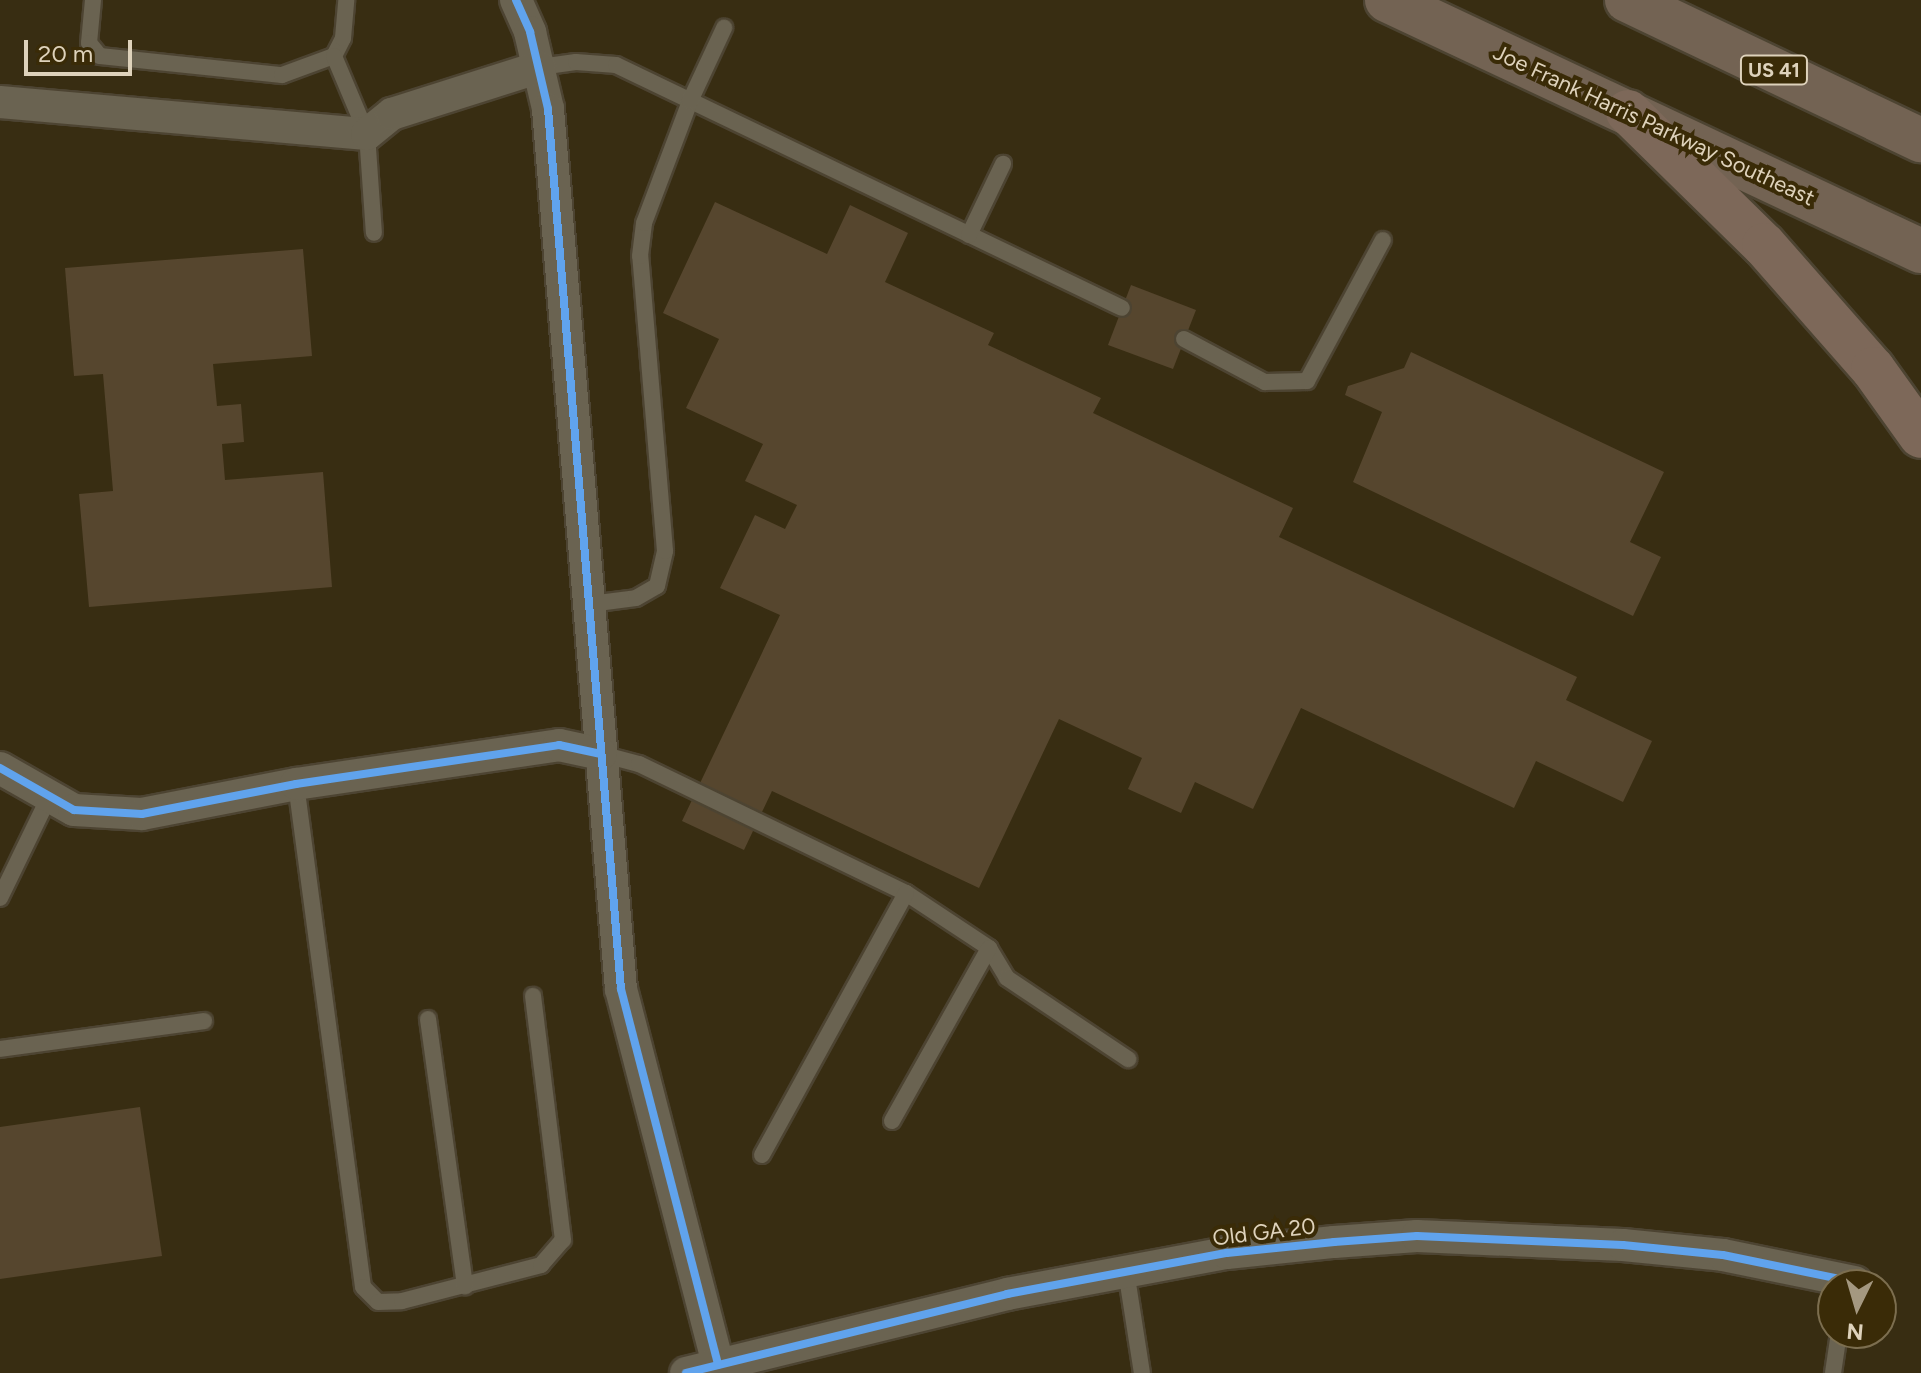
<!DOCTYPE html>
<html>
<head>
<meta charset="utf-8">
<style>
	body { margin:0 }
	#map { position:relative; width:1921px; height:1373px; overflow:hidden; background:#382d12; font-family:Figtree,sans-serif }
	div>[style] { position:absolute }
	.building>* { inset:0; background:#56462e }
	.roads { filter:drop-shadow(2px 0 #4d4432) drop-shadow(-2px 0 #4d4432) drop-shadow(0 2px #4d4432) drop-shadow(0 -2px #4d4432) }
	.lane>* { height:16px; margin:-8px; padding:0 8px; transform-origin:8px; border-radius:8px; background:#6a6351 }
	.street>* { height:32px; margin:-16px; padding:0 16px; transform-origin:16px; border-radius:16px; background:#6a6351 }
	.primary>* { height:44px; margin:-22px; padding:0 22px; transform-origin:22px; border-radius:22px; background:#736353 }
	.highway>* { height:44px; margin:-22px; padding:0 22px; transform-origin:22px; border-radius:22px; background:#7d6859 }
	.cycleway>* { height:8px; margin:-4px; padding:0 4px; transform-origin:4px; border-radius:4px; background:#60a3ed }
	span { translate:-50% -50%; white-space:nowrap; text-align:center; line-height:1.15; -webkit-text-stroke:8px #3a2b07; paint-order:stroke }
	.shield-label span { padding:2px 6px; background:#3a2b07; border:2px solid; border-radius:6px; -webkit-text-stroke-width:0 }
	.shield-label { font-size:20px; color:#ded2bb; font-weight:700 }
	.street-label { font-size:22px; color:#ded2bb }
	.north { position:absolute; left:1817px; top:1269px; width:80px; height:80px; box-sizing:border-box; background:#3a2b07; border:2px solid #7c6e4f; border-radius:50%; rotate:185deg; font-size:22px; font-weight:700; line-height:32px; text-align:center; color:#ded2bb }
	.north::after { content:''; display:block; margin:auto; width:28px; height:36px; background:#a49880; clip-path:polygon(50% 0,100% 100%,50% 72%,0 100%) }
	.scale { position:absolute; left:24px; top:40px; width:108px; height:36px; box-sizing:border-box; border:4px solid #ded2bb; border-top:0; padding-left:10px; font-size:24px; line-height:28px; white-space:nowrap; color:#ded2bb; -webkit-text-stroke:6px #3a2b07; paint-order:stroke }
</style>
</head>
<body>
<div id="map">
	<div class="building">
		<i style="clip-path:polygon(715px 202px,827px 254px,850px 205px,908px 233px,885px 282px,994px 333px,988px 345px,1101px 398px,1093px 413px,1293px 508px,1279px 537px,1577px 677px,1566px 700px,1652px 741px,1623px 802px,1536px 761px,1514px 808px,1301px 708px,1253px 809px,1195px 782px,1181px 813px,1128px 789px,1142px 758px,1059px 719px,979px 888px,772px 791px,744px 850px,682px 821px,780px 615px,720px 588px,755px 515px,785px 529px,797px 505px,745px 481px,763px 444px,686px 408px,719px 339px,663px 313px)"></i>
		<i style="clip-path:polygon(303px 249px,312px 356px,213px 364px,217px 406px,241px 404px,244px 442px,222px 444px,225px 480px,323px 472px,332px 587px,89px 607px,79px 494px,113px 491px,103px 374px,74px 376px,65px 268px)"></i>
		<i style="clip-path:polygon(1131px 285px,1196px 310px,1173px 369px,1108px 345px)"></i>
		<i style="clip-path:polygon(1411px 352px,1664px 472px,1630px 542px,1661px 557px,1633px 616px,1353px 482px,1382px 412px,1345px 395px,1348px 386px,1404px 368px)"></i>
		<i style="clip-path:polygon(140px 1107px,162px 1256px,0 1279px,0 1127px)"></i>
	</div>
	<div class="roads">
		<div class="lane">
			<i style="left:93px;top:0;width:43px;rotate:95.3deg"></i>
			<i style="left:89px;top:43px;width:17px;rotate:50deg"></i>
			<i style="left:100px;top:56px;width:183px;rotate:6deg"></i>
			<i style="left:282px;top:75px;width:55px;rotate:-20.1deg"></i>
			<i style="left:334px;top:56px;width:20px;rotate:-63deg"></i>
			<i style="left:343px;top:38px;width:38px;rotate:-85deg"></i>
			<i style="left:334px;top:56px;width:85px;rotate:67.1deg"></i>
			<i style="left:367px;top:134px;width:99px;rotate:86deg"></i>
			<i style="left:540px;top:67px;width:36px;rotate:-8deg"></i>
			<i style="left:576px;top:62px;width:40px;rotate:4.3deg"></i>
			<i style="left:616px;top:65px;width:561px;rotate:25.65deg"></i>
			<i style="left:969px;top:235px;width:79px;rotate:-64.4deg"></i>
			<i style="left:1184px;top:339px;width:92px;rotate:28deg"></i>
			<i style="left:1265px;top:382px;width:42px;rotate:-1.4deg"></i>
			<i style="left:1307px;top:381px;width:160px;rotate:-61.7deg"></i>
			<i style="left:590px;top:604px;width:46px;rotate:-7.4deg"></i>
			<i style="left:636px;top:598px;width:24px;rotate:-30deg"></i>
			<i style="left:657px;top:586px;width:36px;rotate:-77deg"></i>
			<i style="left:665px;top:551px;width:296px;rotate:-94.8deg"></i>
			<i style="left:640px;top:256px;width:33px;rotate:-83deg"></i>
			<i style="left:644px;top:223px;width:130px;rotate:-69.3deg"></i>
			<i style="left:690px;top:101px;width:81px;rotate:-65deg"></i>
			<i style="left:601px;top:754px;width:39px;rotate:15deg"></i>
			<i style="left:639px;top:764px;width:297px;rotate:25.8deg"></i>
			<i style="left:906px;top:893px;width:100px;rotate:33.5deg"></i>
			<i style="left:989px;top:948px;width:35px;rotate:59deg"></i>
			<i style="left:1007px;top:978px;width:146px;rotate:33.8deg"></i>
			<i style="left:296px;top:784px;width:507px;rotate:82.41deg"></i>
			<i style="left:363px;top:1287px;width:21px;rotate:45deg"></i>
			<i style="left:378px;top:1302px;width:24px;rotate:-2deg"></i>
			<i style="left:402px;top:1301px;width:144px;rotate:-14.5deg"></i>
			<i style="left:541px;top:1265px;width:33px;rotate:-49deg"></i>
			<i style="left:563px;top:1240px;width:246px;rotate:-97deg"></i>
			<i style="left:0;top:898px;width:110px;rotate:-64.1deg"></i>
			<i style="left:428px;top:1019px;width:270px;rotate:82.1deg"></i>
			<i style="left:0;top:1049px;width:206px;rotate:-7.8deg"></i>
			<i style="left:892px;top:1121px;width:198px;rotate:-60.7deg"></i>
			<i style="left:762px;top:1155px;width:299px;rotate:-61.2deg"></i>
			<i style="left:1126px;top:1271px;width:103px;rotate:81.1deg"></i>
			<i style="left:1833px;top:1373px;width:40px;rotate:-81.5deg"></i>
		</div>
		<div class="street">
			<i style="left:516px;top:0;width:35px;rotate:66deg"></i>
			<i style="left:530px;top:32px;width:79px;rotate:76.8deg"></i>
			<i style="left:548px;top:109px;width:883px;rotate:85.26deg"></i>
			<i style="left:621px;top:989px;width:388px;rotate:75.5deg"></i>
			<i style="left:0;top:102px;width:368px;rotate:5deg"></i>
			<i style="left:367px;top:134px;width:32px;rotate:-39deg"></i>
			<i style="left:392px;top:114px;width:155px;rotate:-17.6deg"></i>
			<i style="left:0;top:768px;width:85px;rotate:29.6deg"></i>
			<i style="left:74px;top:810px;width:68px;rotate:3.4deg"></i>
			<i style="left:142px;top:814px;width:157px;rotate:-11deg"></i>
			<i style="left:296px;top:784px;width:266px;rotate:-8.4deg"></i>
			<i style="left:559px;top:745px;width:43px;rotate:12.1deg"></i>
			<i style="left:686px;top:1373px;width:331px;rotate:-13.8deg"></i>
			<i style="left:1007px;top:1294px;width:224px;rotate:-10.6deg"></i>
			<i style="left:1227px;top:1253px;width:108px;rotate:-5.9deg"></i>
			<i style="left:1334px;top:1242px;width:83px;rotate:-4.1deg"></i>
			<i style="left:1417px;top:1236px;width:206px;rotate:2.5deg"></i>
			<i style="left:1623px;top:1245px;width:100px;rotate:5.7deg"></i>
			<i style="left:1723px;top:1255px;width:135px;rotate:11.6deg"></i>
		</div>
		<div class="primary">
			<i style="left:1387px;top:0;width:590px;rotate:25.18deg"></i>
			<i style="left:1627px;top:0;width:326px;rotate:25.5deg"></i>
		</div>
		<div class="highway">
			<i style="left:1628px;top:112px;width:190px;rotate:44.4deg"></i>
			<i style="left:1764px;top:245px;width:165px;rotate:48.7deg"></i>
			<i style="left:1873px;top:369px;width:82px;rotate:54.4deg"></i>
		</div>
	</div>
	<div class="cycleway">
		<i style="left:516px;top:0;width:35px;rotate:66deg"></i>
		<i style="left:530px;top:32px;width:79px;rotate:76.8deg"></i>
		<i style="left:548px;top:109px;width:883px;rotate:85.26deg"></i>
		<i style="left:621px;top:989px;width:388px;rotate:75.5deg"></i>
		<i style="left:0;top:768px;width:85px;rotate:29.6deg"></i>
		<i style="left:74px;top:810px;width:68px;rotate:3.4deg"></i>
		<i style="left:142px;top:814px;width:157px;rotate:-11deg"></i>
		<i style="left:296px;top:784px;width:266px;rotate:-8.4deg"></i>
		<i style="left:559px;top:745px;width:43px;rotate:12.1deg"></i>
		<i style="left:686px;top:1373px;width:331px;rotate:-13.8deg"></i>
		<i style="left:1007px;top:1294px;width:224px;rotate:-10.6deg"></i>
		<i style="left:1227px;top:1253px;width:108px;rotate:-5.9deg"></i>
		<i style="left:1334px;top:1242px;width:83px;rotate:-4.1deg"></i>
		<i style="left:1417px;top:1236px;width:206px;rotate:2.5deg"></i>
		<i style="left:1623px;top:1245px;width:100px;rotate:5.7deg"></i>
		<i style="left:1723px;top:1255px;width:135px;rotate:11.6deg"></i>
	</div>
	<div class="shield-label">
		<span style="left:1774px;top:70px">US 41</span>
	</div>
	<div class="street-label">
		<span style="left:1654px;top:125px;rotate:25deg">Joe Frank Harris Parkway Southeast</span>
		<span style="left:1264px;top:1232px;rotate:-7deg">Old GA 20</span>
	</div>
	<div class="north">N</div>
	<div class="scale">20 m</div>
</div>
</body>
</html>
